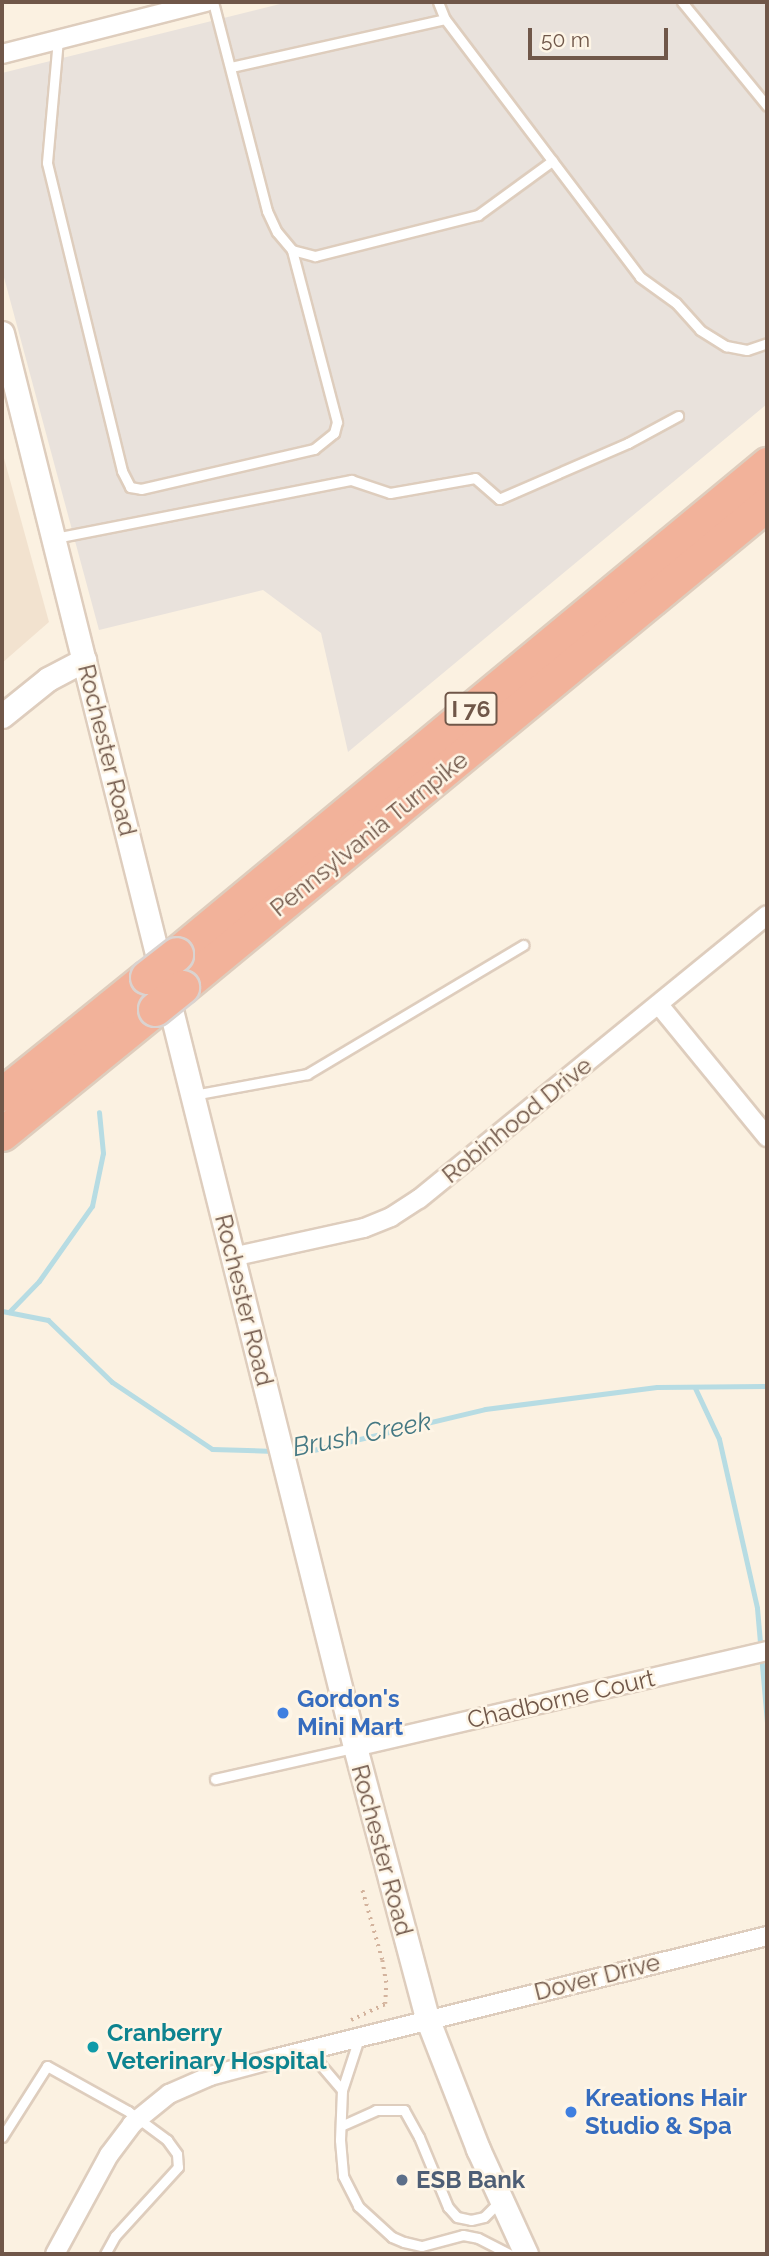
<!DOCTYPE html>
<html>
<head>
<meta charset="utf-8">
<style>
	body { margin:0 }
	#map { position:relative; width:769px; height:2256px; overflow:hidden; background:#fbf1e1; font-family:Raleway,sans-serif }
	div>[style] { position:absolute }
	.residential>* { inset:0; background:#f2e2cf }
	.industrial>* { inset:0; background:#e9e2dc }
	.stream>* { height:5px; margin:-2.5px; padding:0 2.5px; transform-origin:2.5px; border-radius:2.5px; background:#b7dce3 }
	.path>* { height:3.5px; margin-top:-1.75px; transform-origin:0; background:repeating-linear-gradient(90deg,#d3b39d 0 2px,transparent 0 7px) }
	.roads { filter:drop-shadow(2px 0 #decdbd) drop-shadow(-2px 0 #decdbd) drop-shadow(0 2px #decdbd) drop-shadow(0 -2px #decdbd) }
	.service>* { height:9px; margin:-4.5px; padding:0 4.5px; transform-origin:4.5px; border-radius:4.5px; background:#fff }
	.minor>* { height:18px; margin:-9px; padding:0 9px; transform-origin:9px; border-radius:9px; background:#fff }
	.tertiary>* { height:23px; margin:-11.5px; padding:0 11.5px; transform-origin:11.5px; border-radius:11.5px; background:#fff }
	.motorway>* { height:33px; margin:-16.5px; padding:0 16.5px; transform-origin:16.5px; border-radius:16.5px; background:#f2b29a }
	.bridges { filter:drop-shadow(2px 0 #dad3d0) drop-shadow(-2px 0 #dad3d0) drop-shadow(0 2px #dad3d0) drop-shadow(0 -2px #dad3d0) }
	.motorway-bridge>* { height:33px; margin:-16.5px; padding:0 16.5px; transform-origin:16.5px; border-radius:16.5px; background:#f2b29a }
	.dots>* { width:19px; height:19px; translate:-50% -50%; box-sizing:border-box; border:4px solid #fef5e6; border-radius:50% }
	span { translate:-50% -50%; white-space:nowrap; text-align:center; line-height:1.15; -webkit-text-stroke:5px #fef5e6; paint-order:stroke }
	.shield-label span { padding:2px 5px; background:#fef5e6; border:2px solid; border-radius:5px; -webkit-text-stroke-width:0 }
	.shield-label { font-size:23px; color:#705749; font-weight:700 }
	.street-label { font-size:24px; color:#705749 }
	.shop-label { font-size:24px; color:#366cbe; font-weight:700 }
	.left { translate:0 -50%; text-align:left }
	.culture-label { font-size:24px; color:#0d838f; font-weight:700 }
	.service-label { font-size:24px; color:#4e5e75; font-weight:700 }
	.water-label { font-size:26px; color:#447883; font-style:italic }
	.frame { position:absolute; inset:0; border:4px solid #705749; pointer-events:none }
	.scale { position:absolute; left:528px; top:28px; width:140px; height:32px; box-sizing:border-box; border:4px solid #705749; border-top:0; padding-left:9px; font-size:21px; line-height:24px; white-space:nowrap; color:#705749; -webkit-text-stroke:5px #fef5e6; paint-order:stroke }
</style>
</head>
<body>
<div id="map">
	<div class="residential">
		<i style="clip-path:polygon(2px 451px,49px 622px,2px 663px)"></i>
	</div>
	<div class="industrial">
		<i style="clip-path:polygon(288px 2px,767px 2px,767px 404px,348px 752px,321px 633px,263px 590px,99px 630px,2px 270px,2px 73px)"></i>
	</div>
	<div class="stream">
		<i style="left:2px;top:1311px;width:47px;rotate:11.1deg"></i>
		<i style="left:48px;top:1320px;width:89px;rotate:44.1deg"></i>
		<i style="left:112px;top:1382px;width:120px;rotate:33.8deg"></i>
		<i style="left:212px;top:1449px;width:62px;rotate:1.8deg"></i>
		<i style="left:9px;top:1312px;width:43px;rotate:-45.9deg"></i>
		<i style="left:39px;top:1281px;width:92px;rotate:-54.8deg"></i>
		<i style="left:92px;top:1206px;width:54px;rotate:-78.3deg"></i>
		<i style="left:103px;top:1153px;width:41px;rotate:-95.6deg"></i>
		<i style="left:695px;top:1388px;width:56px;rotate:64.8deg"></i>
		<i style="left:719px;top:1439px;width:173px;rotate:77.3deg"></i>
		<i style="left:757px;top:1608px;width:115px;rotate:85deg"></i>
		<i style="left:287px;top:1451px;width:18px;rotate:3deg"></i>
		<i style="left:305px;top:1452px;width:185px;rotate:-13.4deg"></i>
		<i style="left:485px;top:1409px;width:173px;rotate:-7.3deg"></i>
		<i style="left:657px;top:1387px;width:110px;rotate:-0.5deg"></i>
	</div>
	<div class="path">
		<i style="left:351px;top:2020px;width:38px;rotate:-25deg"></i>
		<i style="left:385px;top:2004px;width:21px;rotate:-87deg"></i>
		<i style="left:386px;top:1983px;width:23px;rotate:-100deg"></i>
		<i style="left:382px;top:1960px;width:73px;rotate:-105.9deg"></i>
	</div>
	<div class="roads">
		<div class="service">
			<i style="left:213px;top:2px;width:216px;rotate:75.5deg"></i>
			<i style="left:267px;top:211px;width:23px;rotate:65deg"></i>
			<i style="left:277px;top:232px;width:23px;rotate:50deg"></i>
			<i style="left:292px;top:250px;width:24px;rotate:15deg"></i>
			<i style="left:315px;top:256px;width:168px;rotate:-14.1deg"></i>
			<i style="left:478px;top:215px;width:92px;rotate:-36.1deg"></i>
			<i style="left:438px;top:2px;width:18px;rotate:68deg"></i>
			<i style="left:445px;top:19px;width:323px;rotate:52.9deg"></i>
			<i style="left:640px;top:277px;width:44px;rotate:35.8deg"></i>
			<i style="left:676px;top:303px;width:36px;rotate:48deg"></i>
			<i style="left:700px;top:330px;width:31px;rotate:32deg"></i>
			<i style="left:726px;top:346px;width:21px;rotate:11deg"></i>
			<i style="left:747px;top:350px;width:21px;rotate:-19deg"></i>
			<i style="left:682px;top:2px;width:134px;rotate:50.7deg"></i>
			<i style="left:58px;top:39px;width:124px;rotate:95.1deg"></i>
			<i style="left:47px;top:163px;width:317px;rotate:76.3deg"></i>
			<i style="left:122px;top:471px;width:18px;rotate:63deg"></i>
			<i style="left:130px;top:487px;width:11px;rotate:10deg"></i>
			<i style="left:141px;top:489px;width:178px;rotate:-13deg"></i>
			<i style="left:314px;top:449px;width:26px;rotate:-39deg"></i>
			<i style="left:334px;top:433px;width:11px;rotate:-75deg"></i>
			<i style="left:337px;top:422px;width:178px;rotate:-104.7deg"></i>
			<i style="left:231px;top:67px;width:219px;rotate:-12.6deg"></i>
			<i style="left:55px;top:538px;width:302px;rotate:-11.1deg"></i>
			<i style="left:351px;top:480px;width:41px;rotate:18.4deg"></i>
			<i style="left:390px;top:493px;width:86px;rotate:-10deg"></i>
			<i style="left:475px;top:478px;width:32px;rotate:41deg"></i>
			<i style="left:499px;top:499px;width:141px;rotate:-23.5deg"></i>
			<i style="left:628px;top:443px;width:57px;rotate:-28.4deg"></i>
			<i style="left:193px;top:1095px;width:116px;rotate:-10.4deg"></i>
			<i style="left:307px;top:1074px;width:252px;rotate:-30.8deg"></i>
			<i style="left:215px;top:1779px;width:141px;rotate:-12.7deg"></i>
			<i style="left:359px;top:2038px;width:55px;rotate:108.1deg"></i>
			<i style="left:342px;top:2090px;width:50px;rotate:92.3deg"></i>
			<i style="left:340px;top:2140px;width:36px;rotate:85deg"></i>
			<i style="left:343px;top:2176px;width:34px;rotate:63deg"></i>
			<i style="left:358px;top:2206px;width:46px;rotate:42.4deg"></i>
			<i style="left:392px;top:2237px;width:13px;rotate:23deg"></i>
			<i style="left:404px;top:2242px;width:18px;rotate:13deg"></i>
			<i style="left:422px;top:2246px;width:42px;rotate:-15deg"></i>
			<i style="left:463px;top:2235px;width:15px;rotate:11deg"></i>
			<i style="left:478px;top:2238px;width:35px;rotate:27deg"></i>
			<i style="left:308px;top:2050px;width:52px;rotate:49.6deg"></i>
			<i style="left:343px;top:2125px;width:36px;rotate:-24deg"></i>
			<i style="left:376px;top:2110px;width:28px"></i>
			<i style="left:404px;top:2110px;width:31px;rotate:61deg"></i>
			<i style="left:419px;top:2137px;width:76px;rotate:67.5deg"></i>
			<i style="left:448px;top:2207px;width:13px;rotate:48deg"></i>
			<i style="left:457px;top:2217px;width:14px;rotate:12deg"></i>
			<i style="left:471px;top:2220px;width:13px;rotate:-13deg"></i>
			<i style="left:484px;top:2217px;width:23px;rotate:-45deg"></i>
			<i style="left:2px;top:2137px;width:84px;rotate:-57.6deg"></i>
			<i style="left:47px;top:2066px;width:93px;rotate:29.1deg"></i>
			<i style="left:128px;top:2111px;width:49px;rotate:36.6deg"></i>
			<i style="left:167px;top:2140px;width:17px;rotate:54deg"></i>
			<i style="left:177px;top:2154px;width:13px;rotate:86deg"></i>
			<i style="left:178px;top:2167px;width:93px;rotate:132.4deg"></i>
			<i style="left:115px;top:2236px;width:21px;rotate:119deg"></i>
		</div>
		<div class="minor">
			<i style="left:2px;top:54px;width:211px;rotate:-14.3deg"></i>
			<i style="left:659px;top:1005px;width:171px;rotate:50.7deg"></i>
			<i style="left:232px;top:1257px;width:135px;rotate:-12.4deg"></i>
			<i style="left:364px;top:1228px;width:29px;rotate:-22deg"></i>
			<i style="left:391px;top:1217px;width:33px;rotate:-33deg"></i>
			<i style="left:419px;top:1199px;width:449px;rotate:-39.2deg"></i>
			<i style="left:355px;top:1747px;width:423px;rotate:-13.1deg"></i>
			<i style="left:55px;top:2254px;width:113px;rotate:-61.4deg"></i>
			<i style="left:109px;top:2155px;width:39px;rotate:-53deg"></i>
			<i style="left:132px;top:2124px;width:48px;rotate:-39deg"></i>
			<i style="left:169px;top:2094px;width:45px;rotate:-23.7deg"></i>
			<i style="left:210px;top:2076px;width:65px;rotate:-15.1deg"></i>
			<i style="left:273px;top:2059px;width:509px;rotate:-13.98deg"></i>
		</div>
		<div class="tertiary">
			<i style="left:2px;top:333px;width:1457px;rotate:75.98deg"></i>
			<i style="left:355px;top:1747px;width:280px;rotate:75.1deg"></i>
			<i style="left:427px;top:2018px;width:141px;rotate:68.7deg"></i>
			<i style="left:478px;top:2149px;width:115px;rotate:65.4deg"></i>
			<i style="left:2px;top:716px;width:59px;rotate:-38.8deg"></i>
			<i style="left:48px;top:679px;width:41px;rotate:-27.8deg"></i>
		</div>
		<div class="motorway">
			<i style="left:176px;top:954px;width:768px;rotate:-39.66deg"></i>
			<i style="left:182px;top:987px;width:759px;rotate:-39.54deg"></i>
			<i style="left:2px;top:1094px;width:186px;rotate:-38.9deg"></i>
			<i style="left:2px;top:1134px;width:198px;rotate:-39.2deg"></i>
		</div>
	</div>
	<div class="bridges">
		<div class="motorway-bridge">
			<i style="left:147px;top:977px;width:37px;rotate:-38deg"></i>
			<i style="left:155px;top:1009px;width:35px;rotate:-39deg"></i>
		</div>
	</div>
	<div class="dots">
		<i style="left:283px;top:1713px;background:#3f7fe0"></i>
		<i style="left:93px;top:2047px;background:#0f9aa8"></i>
		<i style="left:571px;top:2112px;background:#3f7fe0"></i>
		<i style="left:402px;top:2180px;background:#5c6f8a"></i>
	</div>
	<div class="shield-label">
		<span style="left:471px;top:709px">I 76</span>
	</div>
	<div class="street-label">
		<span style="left:107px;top:750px;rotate:76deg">Rochester Road</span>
		<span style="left:369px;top:834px;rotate:-39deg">Pennsylvania Turnpike</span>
		<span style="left:517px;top:1120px;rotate:-39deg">Robinhood Drive</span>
		<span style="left:244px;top:1300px;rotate:76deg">Rochester Road</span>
		<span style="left:561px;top:1699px;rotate:-13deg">Chadborne Court</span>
		<span style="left:382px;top:1850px;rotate:75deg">Rochester Road</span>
		<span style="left:597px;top:1977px;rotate:-14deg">Dover Drive</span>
	</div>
	<div class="shop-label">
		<span class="left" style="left:297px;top:1713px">Gordon's<br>Mini Mart</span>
		<span class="left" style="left:585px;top:2112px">Kreations Hair<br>Studio &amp; Spa</span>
	</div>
	<div class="culture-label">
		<span class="left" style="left:107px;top:2047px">Cranberry<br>Veterinary Hospital</span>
	</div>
	<div class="service-label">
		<span class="left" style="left:416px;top:2180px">ESB Bank</span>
	</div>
	<div class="water-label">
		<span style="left:362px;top:1435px;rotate:-11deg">Brush Creek</span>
	</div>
	<div class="frame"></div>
	<div class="scale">50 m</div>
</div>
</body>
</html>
